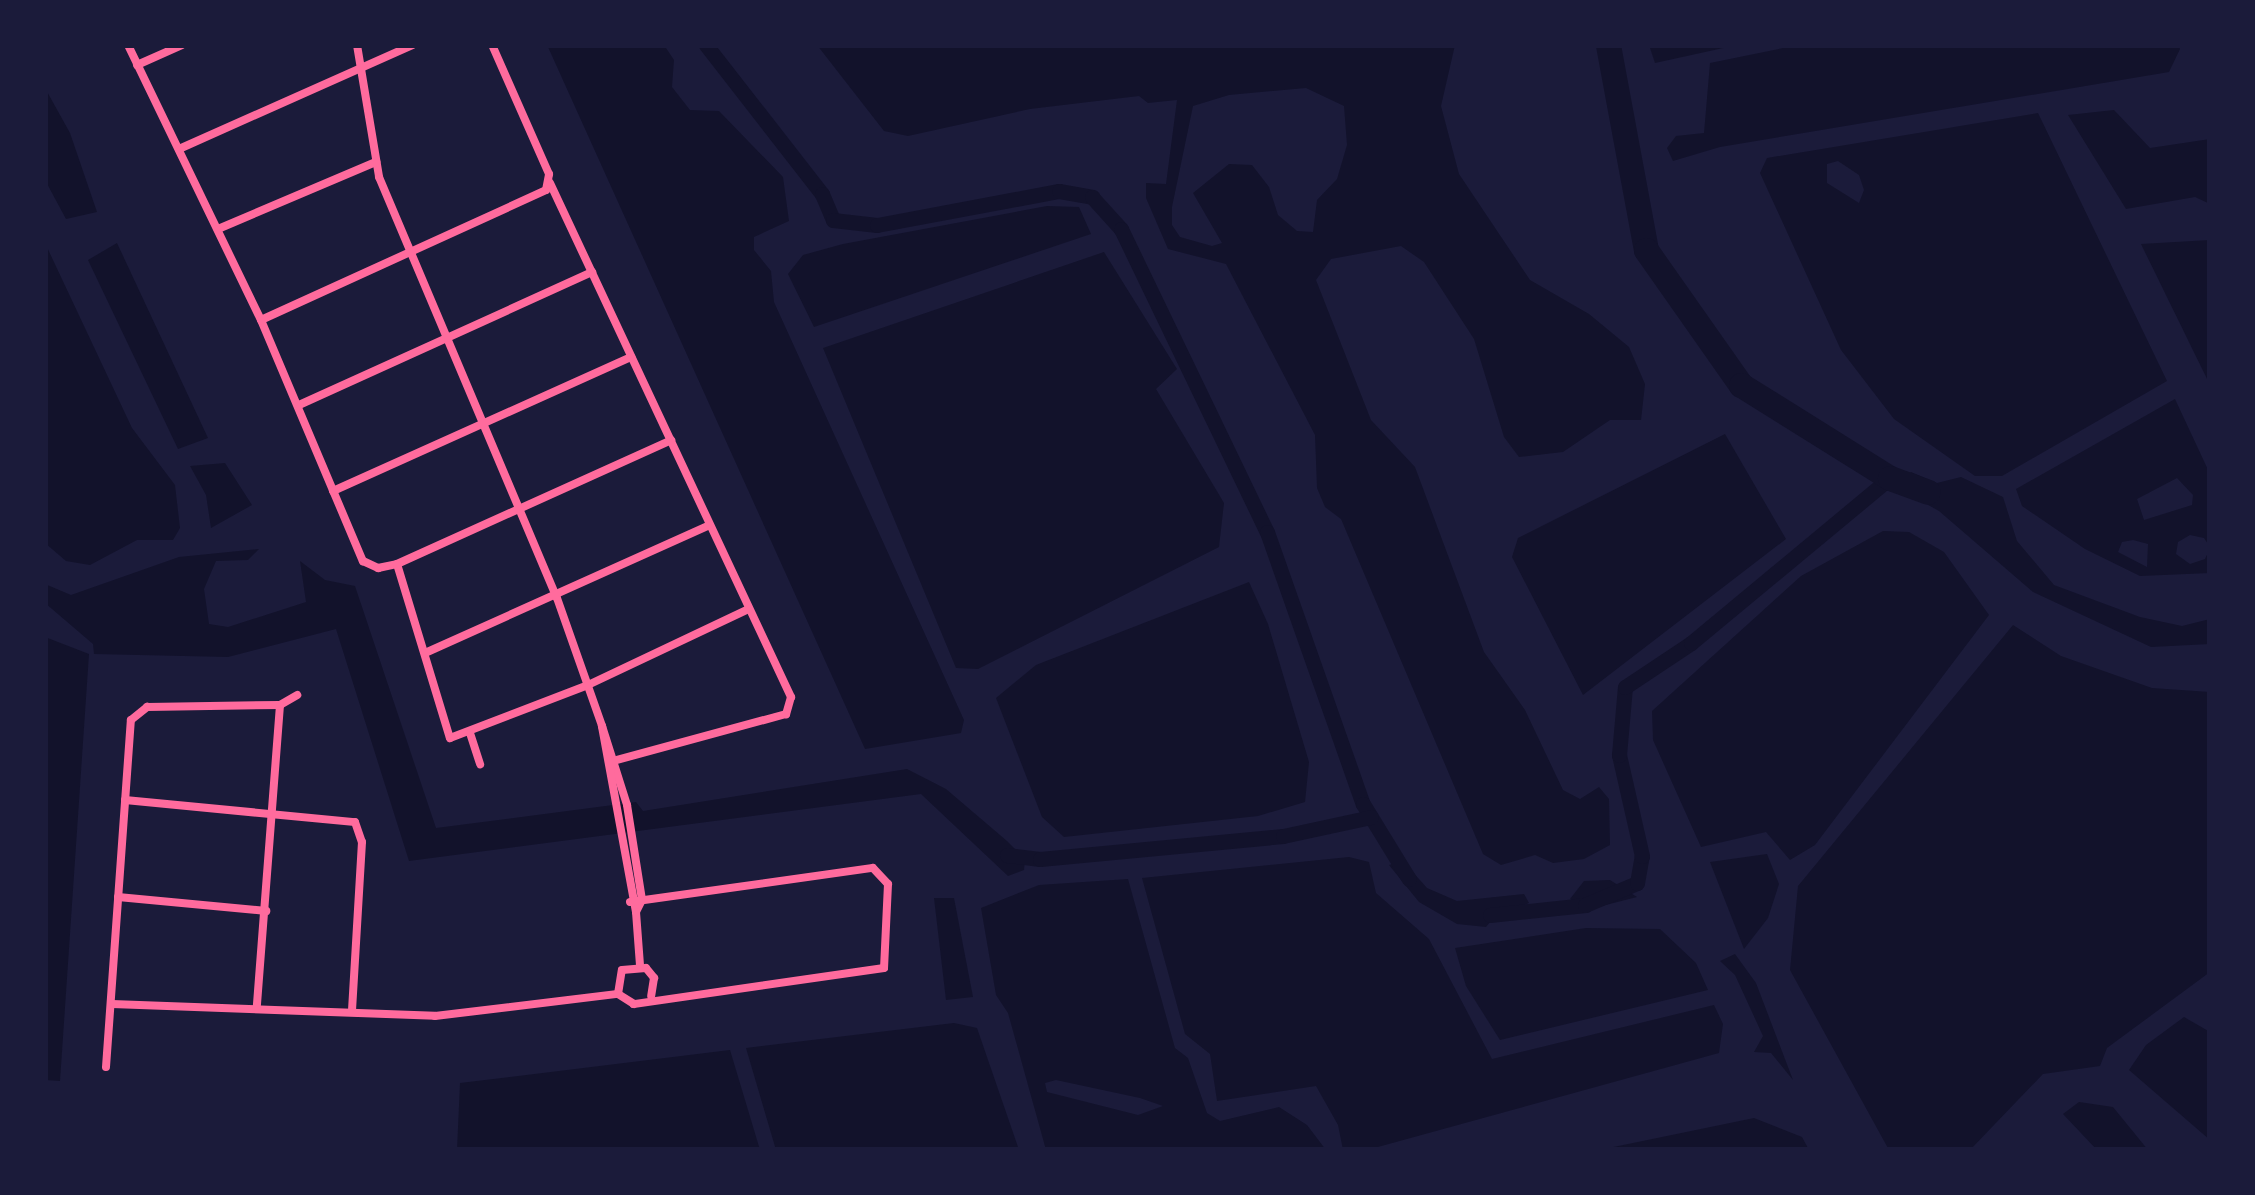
<!DOCTYPE html>
<html>
<head>
<meta charset="utf-8">
<style>
	body { margin:0 }
	#map { position:relative; width:2255px; height:1195px; overflow:hidden; background:#1b1b3a; font-family:Karla,sans-serif }
	div>[style] { position:absolute }
	.water>* { inset:0; background:#12122b }
	.canal>* { height:15px; margin:-7.5px; padding:0 7.5px; transform-origin:7.5px; border-radius:7.5px; background:#12122b }
	.river>* { height:25px; margin:-12.5px; padding:0 12.5px; transform-origin:12.5px; border-radius:12.5px; background:#12122b }
	.minor>* { height:8px; margin:-4px; padding:0 4px; transform-origin:4px; border-radius:4px; background:#ff6b9d }
	span { translate:-50% -50%; white-space:nowrap; text-align:center; line-height:1.15; -webkit-text-stroke:10px #1b1b3a; paint-order:stroke }
	.frame { position:absolute; inset:0; border:48px solid #1b1b3a; pointer-events:none }
</style>
</head>
<body>
<div id="map">
	<div class="water">
		<i style="clip-path:polygon(664px 45px,674px 60px,672px 87px,690px 110px,719px 111px,783px 177px,789px 221px,754px 237px,754px 250px,771px 271px,774px 302px,964px 720px,961px 733px,865px 749px,548px 47px)"></i>
		<i style="clip-path:polygon(evenodd,817px 45px,1455px 45px,1441px 106px,1459px 174px,1530px 280px,1589px 314px,1629px 347px,1645px 384px,1641px 420px,1610px 420px,1563px 452px,1519px 457px,1504px 437px,1474px 339px,1424px 262px,1401px 246px,1331px 259px,1316px 280px,1371px 420px,1415px 467px,1484px 652px,1525px 710px,1563px 790px,1580px 799px,1599px 787px,1609px 799px,1610px 845px,1584px 859px,1553px 863px,1535px 855px,1501px 865px,1483px 854px,1341px 519px,1325px 507px,1317px 488px,1315px 435px,1226px 264px,1168px 249px,1146px 198px,1146px 183px,1166px 184px,1177px 100px,1148px 103px,1139px 96px,1030px 109px,908px 136px,884px 131px,817px 45px,1306px 88px,1344px 106px,1347px 145px,1337px 179px,1317px 200px,1313px 232px,1297px 231px,1278px 215px,1269px 187px,1252px 165px,1229px 164px,1193px 193px,1222px 243px,1212px 246px,1180px 237px,1172px 225px,1172px 207px,1193px 106px,1229px 95px,1306px 88px)"></i>
		<i style="clip-path:polygon(1649px 45px,1737px 45px,1655px 63px)"></i>
		<i style="clip-path:polygon(1798px 45px,2178px 45px,2180px 49px,2169px 72px,1720px 147px,1673px 161px,1667px 148px,1676px 136px,1704px 133px,1710px 63px)"></i>
		<i style="clip-path:polygon(45px 88px,70px 133px,97px 212px,66px 219px,45px 180px)"></i>
		<i style="clip-path:polygon(2114px 110px,2150px 148px,2210px 139px,2210px 204px,2195px 197px,2126px 209px,2068px 115px)"></i>
		<i style="clip-path:polygon(evenodd,2038px 113px,2167px 381px,2002px 476px,1975px 476px,1894px 419px,1841px 350px,1760px 173px,1767px 158px,2038px 113px,1838px 161px,1859px 175px,1864px 190px,1859px 203px,1827px 183px,1827px 164px,1838px 161px)"></i>
		<i style="clip-path:polygon(1047px 206px,1079px 207px,1091px 234px,814px 327px,788px 274px,803px 255px,843px 244px)"></i>
		<i style="clip-path:polygon(2210px 240px,2210px 385px,2141px 244px)"></i>
		<i style="clip-path:polygon(45px 243px,132px 428px,175px 485px,180px 528px,173px 540px,137px 540px,90px 565px,66px 561px,45px 543px)"></i>
		<i style="clip-path:polygon(117px 243px,208px 438px,178px 449px,88px 260px)"></i>
		<i style="clip-path:polygon(1104px 252px,1177px 369px,1156px 389px,1224px 503px,1219px 547px,978px 669px,956px 668px,823px 348px)"></i>
		<i style="clip-path:polygon(evenodd,2175px 399px,2210px 474px,2210px 547px,2204px 538px,2190px 535px,2178px 542px,2176px 554px,2190px 564px,2205px 559px,2210px 548px,2210px 573px,2140px 576px,2085px 549px,2022px 506px,2016px 489px,2175px 399px,2177px 478px,2193px 495px,2192px 505px,2144px 520px,2137px 499px,2177px 478px,2175px 399px,2133px 540px,2148px 544px,2147px 567px,2118px 552px,2122px 542px,2133px 540px)"></i>
		<i style="clip-path:polygon(1725px 434px,1786px 539px,1583px 695px,1512px 557px,1518px 538px)"></i>
		<i style="clip-path:polygon(225px 463px,252px 505px,211px 528px,206px 495px,190px 466px)"></i>
		<i style="clip-path:polygon(1911px 472px,1937px 483px,1961px 477px,2003px 497px,2017px 541px,2054px 585px,2140px 617px,2182px 626px,2210px 619px,2210px 644px,2151px 647px,2033px 592px,1939px 511px,1903px 491px,1899px 481px)"></i>
		<i style="clip-path:polygon(1883px 531px,1909px 532px,1944px 552px,1989px 615px,1815px 845px,1790px 860px,1766px 832px,1701px 847px,1653px 740px,1652px 711px,1801px 576px)"></i>
		<i style="clip-path:polygon(259px 549px,248px 560px,216px 561px,204px 589px,209px 624px,228px 627px,306px 602px,300px 561px,325px 580px,355px 586px,436px 828px,636px 802px,643px 811px,907px 769px,946px 789px,1007px 841px,1025px 859px,1024px 870px,1008px 876px,921px 794px,409px 861px,336px 629px,228px 657px,94px 654px,93px 644px,45px 603px,45px 584px,71px 595px,179px 557px)"></i>
		<i style="clip-path:polygon(1249px 582px,1268px 624px,1309px 762px,1305px 802px,1258px 816px,1064px 837px,1042px 817px,996px 698px,1036px 665px)"></i>
		<i style="clip-path:polygon(2013px 625px,2061px 656px,2152px 688px,2210px 692px,2210px 972px,2107px 1048px,2100px 1066px,2043px 1074px,1970px 1150px,1889px 1150px,1790px 970px,1798px 886px)"></i>
		<i style="clip-path:polygon(45px 637px,89px 654px,60px 1081px,45px 1080px)"></i>
		<i style="clip-path:polygon(1767px 854px,1779px 884px,1768px 918px,1744px 949px,1710px 862px)"></i>
		<i style="clip-path:polygon(1349px 857px,1369px 862px,1376px 893px,1429px 939px,1492px 1059px,1714px 1005px,1723px 1024px,1719px 1053px,1367px 1150px,1343px 1150px,1338px 1125px,1316px 1086px,1217px 1101px,1210px 1054px,1185px 1034px,1142px 878px)"></i>
		<i style="clip-path:polygon(1403px 861px,1427px 888px,1457px 901px,1524px 894px,1529px 903px,1495px 916px,1486px 927px,1457px 924px,1419px 902px,1389px 865px)"></i>
		<i style="clip-path:polygon(evenodd,1128px 879px,1175px 1048px,1188px 1058px,1207px 1113px,1220px 1121px,1279px 1107px,1307px 1125px,1326px 1150px,1046px 1150px,1008px 1013px,996px 995px,981px 908px,1039px 885px,1128px 879px,1056px 1080px,1140px 1098px,1163px 1106px,1138px 1115px,1047px 1092px,1045px 1083px,1056px 1080px)"></i>
		<i style="clip-path:polygon(1610px 880px,1637px 897px,1590px 909px,1570px 899px,1584px 881px)"></i>
		<i style="clip-path:polygon(934px 898px,954px 898px,973px 997px,946px 1000px)"></i>
		<i style="clip-path:polygon(1586px 928px,1660px 929px,1696px 963px,1708px 990px,1500px 1040px,1466px 986px,1455px 948px)"></i>
		<i style="clip-path:polygon(1735px 954px,1756px 983px,1793px 1080px,1771px 1053px,1754px 1052px,1763px 1036px,1735px 975px,1720px 961px)"></i>
		<i style="clip-path:polygon(2184px 1017px,2210px 1032px,2210px 1140px,2129px 1070px,2146px 1045px)"></i>
		<i style="clip-path:polygon(954px 1023px,977px 1028px,1019px 1150px,776px 1150px,746px 1048px)"></i>
		<i style="clip-path:polygon(730px 1050px,760px 1150px,457px 1150px,460px 1083px)"></i>
		<i style="clip-path:polygon(2079px 1102px,2113px 1107px,2148px 1150px,2097px 1150px,2063px 1114px)"></i>
		<i style="clip-path:polygon(1754px 1118px,1802px 1137px,1809px 1150px,1599px 1150px)"></i>
	</div>
	<div class="canal">
		<i style="left:706px;top:45px;width:189px;rotate:52.1deg"></i>
		<i style="left:822px;top:194px;width:28px;rotate:67deg"></i>
		<i style="left:833px;top:220px;width:44px;rotate:6.5deg"></i>
		<i style="left:877px;top:225px;width:185px;rotate:-10.6deg"></i>
		<i style="left:1059px;top:191px;width:34px;rotate:10deg"></i>
		<i style="left:1092px;top:197px;width:43px;rotate:47.8deg"></i>
		<i style="left:1121px;top:229px;width:336px;rotate:64.3deg"></i>
		<i style="left:1267px;top:532px;width:288px;rotate:70.6deg"></i>
		<i style="left:1363px;top:804px;width:88px;rotate:58.5deg"></i>
		<i style="left:1007px;top:855px;width:33px;rotate:7deg"></i>
		<i style="left:1040px;top:859px;width:244px;rotate:-5.4deg"></i>
		<i style="left:1283px;top:836px;width:90px;rotate:-12.2deg"></i>
		<i style="left:1490px;top:915px;width:96px;rotate:-6deg"></i>
		<i style="left:1585px;top:905px;width:56px;rotate:-22.9deg"></i>
		<i style="left:1637px;top:883px;width:27px;rotate:-80deg"></i>
		<i style="left:1642px;top:856px;width:104px;rotate:-102.8deg"></i>
		<i style="left:1619px;top:755px;width:68px;rotate:-85deg"></i>
		<i style="left:1625px;top:687px;width:79px;rotate:-33.7deg"></i>
		<i style="left:1691px;top:643px;width:259px;rotate:-39.7deg"></i>
	</div>
	<div class="river">
		<i style="left:1608px;top:45px;width:208px;rotate:79.5deg"></i>
		<i style="left:1646px;top:250px;width:165px;rotate:54.9deg"></i>
		<i style="left:1741px;top:385px;width:176px;rotate:32deg"></i>
		<i style="left:1890px;top:478px;width:40px;rotate:20.2deg"></i>
	</div>
	<div class="minor">
		<i style="left:128px;top:45px;width:305px;rotate:64.2deg"></i>
		<i style="left:261px;top:320px;width:262px;rotate:67.1deg"></i>
		<i style="left:363px;top:561px;width:17px;rotate:25deg"></i>
		<i style="left:378px;top:568px;width:19px;rotate:-12deg"></i>
		<i style="left:397px;top:564px;width:301px;rotate:-24.3deg"></i>
		<i style="left:357px;top:45px;width:134px;rotate:80.5deg"></i>
		<i style="left:379px;top:177px;width:457px;rotate:67.1deg"></i>
		<i style="left:557px;top:598px;width:136px;rotate:70.6deg"></i>
		<i style="left:137px;top:65px;width:49px;rotate:-24deg"></i>
		<i style="left:179px;top:149px;width:256px;rotate:-24deg"></i>
		<i style="left:550px;top:183px;width:568px;rotate:64.88deg"></i>
		<i style="left:791px;top:697px;width:18px;rotate:106deg"></i>
		<i style="left:786px;top:714px;width:175px;rotate:164.8deg"></i>
		<i style="left:218px;top:229px;width:172px;rotate:-23deg"></i>
		<i style="left:261px;top:320px;width:313px;rotate:-24.5deg"></i>
		<i style="left:546px;top:190px;width:16px;rotate:-79deg"></i>
		<i style="left:549px;top:174px;width:141px;rotate:-113.8deg"></i>
		<i style="left:299px;top:405px;width:322px;rotate:-24.4deg"></i>
		<i style="left:333px;top:491px;width:327px;rotate:-24.2deg"></i>
		<i style="left:397px;top:564px;width:182px;rotate:73.1deg"></i>
		<i style="left:450px;top:738px;width:148px;rotate:-21deg"></i>
		<i style="left:588px;top:685px;width:178px;rotate:-25.3deg"></i>
		<i style="left:425px;top:653px;width:312px;rotate:-24.2deg"></i>
		<i style="left:280px;top:705px;width:20px;rotate:-30deg"></i>
		<i style="left:602px;top:726px;width:83px;rotate:72.4deg"></i>
		<i style="left:627px;top:805px;width:96px;rotate:81deg"></i>
		<i style="left:642px;top:900px;width:13px;rotate:117deg"></i>
		<i style="left:636px;top:912px;width:189px;rotate:-100.4deg"></i>
		<i style="left:470px;top:733px;width:33px;rotate:72deg"></i>
		<i style="left:125px;top:800px;width:231px;rotate:5.5deg"></i>
		<i style="left:355px;top:822px;width:21px;rotate:71deg"></i>
		<i style="left:362px;top:842px;width:167px;rotate:93.4deg"></i>
		<i style="left:118px;top:897px;width:149px;rotate:5.4deg"></i>
		<i style="left:630px;top:902px;width:245px;rotate:-8deg"></i>
		<i style="left:873px;top:868px;width:22px;rotate:47deg"></i>
		<i style="left:888px;top:884px;width:84px;rotate:92.7deg"></i>
		<i style="left:884px;top:968px;width:253px;rotate:171.8deg"></i>
		<i style="left:634px;top:1004px;width:19px;rotate:-148deg"></i>
		<i style="left:618px;top:994px;width:24px;rotate:-81deg"></i>
		<i style="left:622px;top:970px;width:24px;rotate:-5deg"></i>
		<i style="left:646px;top:968px;width:13px;rotate:51deg"></i>
		<i style="left:654px;top:978px;width:18px;rotate:99deg"></i>
		<i style="left:636px;top:912px;width:53px;rotate:85.7deg"></i>
		<i style="left:112px;top:1004px;width:323px;rotate:2.1deg"></i>
		<i style="left:435px;top:1016px;width:184px;rotate:-6.9deg"></i>
		<i style="left:106px;top:1067px;width:348px;rotate:-85.9deg"></i>
		<i style="left:131px;top:720px;width:21px;rotate:-39deg"></i>
		<i style="left:147px;top:707px;width:133px;rotate:-0.9deg"></i>
		<i style="left:280px;top:705px;width:303px;rotate:94.4deg"></i>
	</div>
	<div class="frame"></div>
</div>
</body>
</html>
